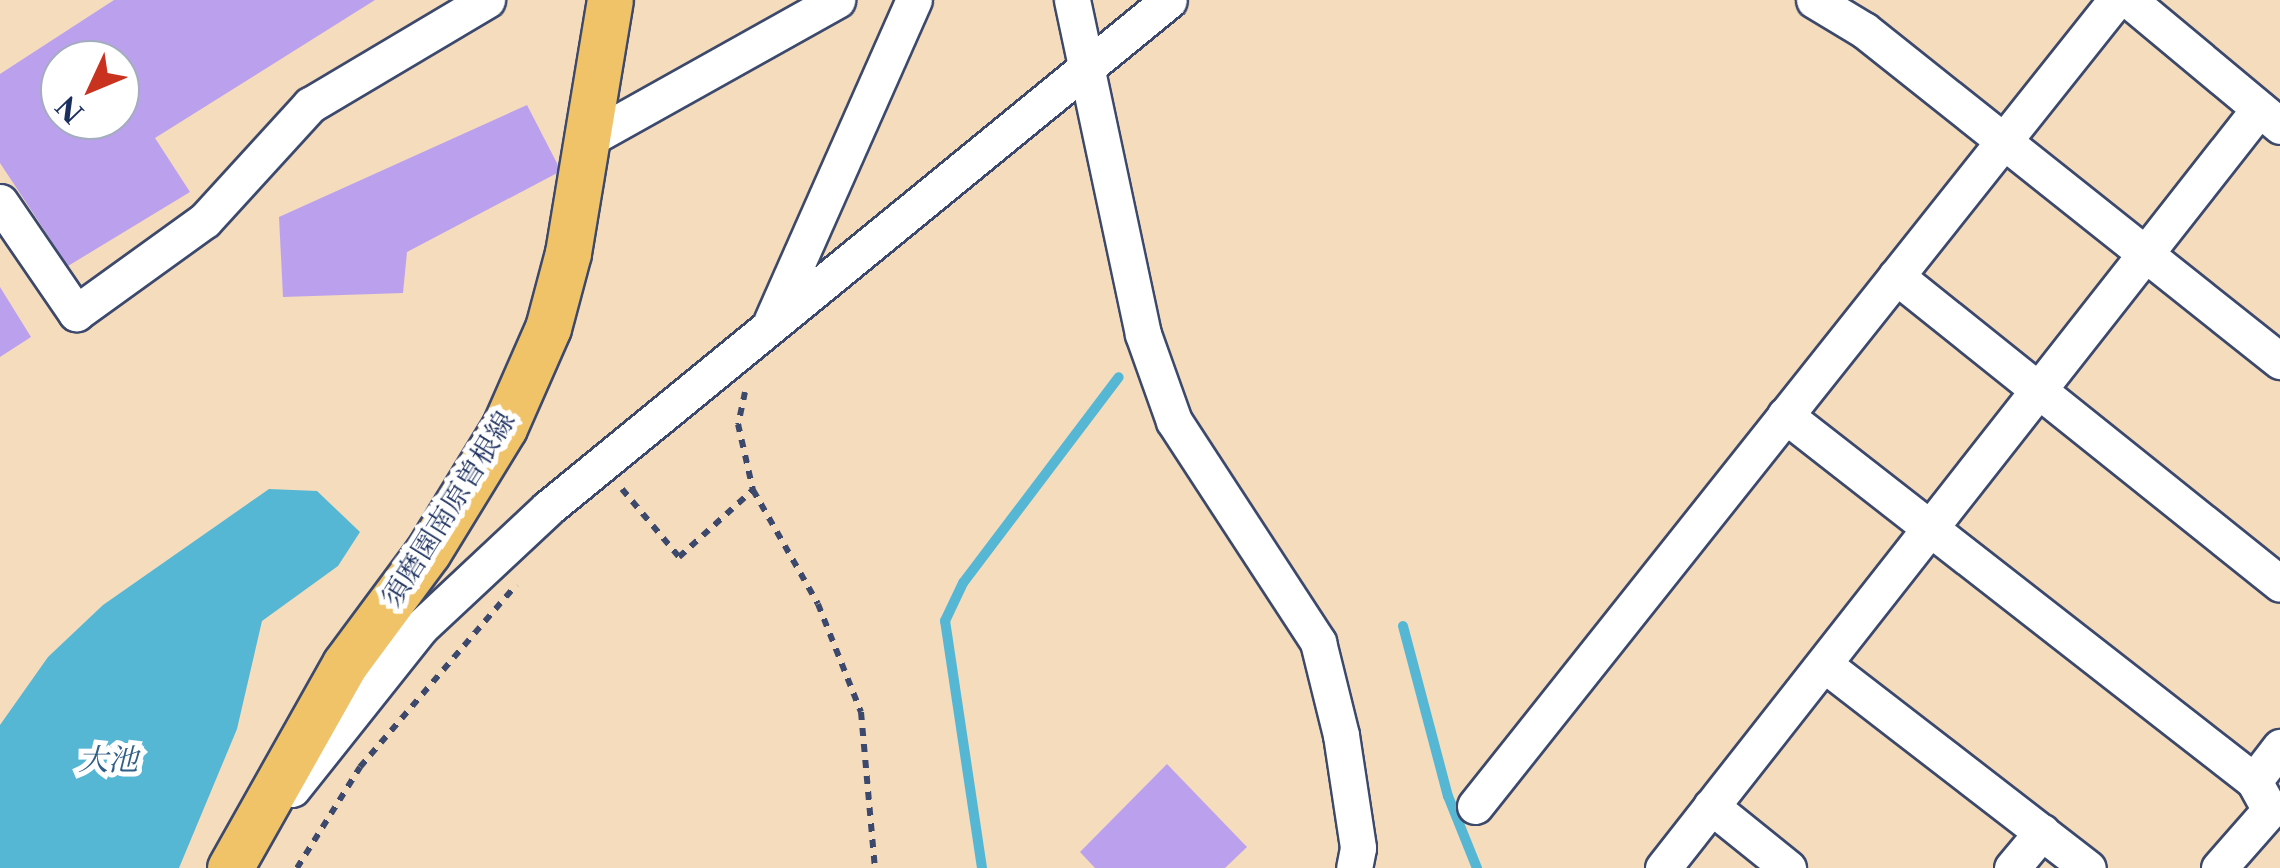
<!DOCTYPE html>
<html>
<head>
<meta charset="utf-8">
<style>
	body { margin:0 }
	#map { position:relative; width:2280px; height:868px; overflow:hidden; background:#f4dcbd; font-family:"Libre Caslon Text","Noto Serif JP",serif }
	div>[style] { position:absolute }
	.water>* { inset:0; background:#56b7d5 }
	.stream>* { height:10px; margin:-5px; padding:0 5px; transform-origin:5px; border-radius:5px; background:#56b7d5 }
	.building>* { inset:0; background:#bba1ed }
	.path>* { height:6px; margin-top:-3px; transform-origin:0; background:repeating-linear-gradient(90deg,#3c496c 0 8px,transparent 0 16px) }
	.roads { filter:drop-shadow(2px 0 #3c496c) drop-shadow(-2px 0 #3c496c) drop-shadow(0 2px #3c496c) drop-shadow(0 -2px #3c496c) }
	.minor>* { height:35px; margin:-17.5px; padding:0 17.5px; transform-origin:17.5px; border-radius:17.5px; background:#fff }
	.major>* { height:45px; margin:-22.5px; padding:0 22.5px; transform-origin:22.5px; border-radius:22.5px; background:#f0c369 }
	span { translate:-50% -50%; white-space:nowrap; text-align:center; line-height:1.15; -webkit-text-stroke:10px #fff; paint-order:stroke }
	.street-label { font-size:28px; color:#1b2f5e }
	.water-label { font-size:30px; color:#305f88; font-style:italic }
	.north { position:absolute; left:40px; top:40px; width:100px; height:100px; box-sizing:border-box; background:#fff; border:2px solid #a4acbf; border-radius:50%; rotate:226deg; font-size:28px; font-weight:700; line-height:40px; text-align:center; color:#1b2f5e }
	.north::after { content:''; display:block; margin:auto; width:35px; height:45px; background:#c8321e; clip-path:polygon(50% 0,100% 100%,50% 72%,0 100%) }
</style>
</head>
<body>
<div id="map">
	<div class="water">
		<i style="clip-path:polygon(269px 489px,317px 491px,360px 532px,338px 566px,262px 621px,237px 729px,179px 868px,0 868px,0 725px,48px 657px,103px 605px)"></i>
	</div>
	<div class="stream">
		<i style="left:1403px;top:626px;width:176px;rotate:75.2deg"></i>
		<i style="left:1448px;top:796px;width:78px;rotate:68.1deg"></i>
		<i style="left:982px;top:868px;width:250px;rotate:-98.5deg"></i>
		<i style="left:945px;top:621px;width:42px;rotate:-64.7deg"></i>
		<i style="left:963px;top:583px;width:258px;rotate:-52.9deg"></i>
	</div>
	<div class="building">
		<i style="clip-path:polygon(evenodd,114px 0,375px 0,155px 138px,190px 192px,68px 266px,0 163px,0 74px,114px 0,60px 60px,120px 60px,120px 120px,60px 120px,60px 60px)"></i>
		<i style="clip-path:polygon(527px 105px,561px 171px,407px 252px,403px 293px,283px 297px,279px 217px)"></i>
		<i style="clip-path:polygon(0 287px,31px 337px,0 357px)"></i>
		<i style="clip-path:polygon(1167px 764px,1247px 847px,1225px 868px,1095px 868px,1080px 852px)"></i>
	</div>
	<div class="path">
		<i style="left:745px;top:392px;width:33px;rotate:102deg"></i>
		<i style="left:738px;top:424px;width:68px;rotate:77.2deg"></i>
		<i style="left:753px;top:490px;width:131px;rotate:60.3deg"></i>
		<i style="left:818px;top:604px;width:116px;rotate:68.3deg"></i>
		<i style="left:861px;top:712px;width:157px;rotate:84.9deg"></i>
		<i style="left:622px;top:489px;width:89px;rotate:50deg"></i>
		<i style="left:679px;top:557px;width:100px;rotate:-42.2deg"></i>
		<i style="left:297px;top:868px;width:119px;rotate:-58deg"></i>
		<i style="left:360px;top:767px;width:240px;rotate:-49.4deg"></i>
	</div>
	<div class="roads">
		<div class="minor">
			<i style="left:1072px;top:0;width:341px;rotate:78deg"></i>
			<i style="left:1143px;top:334px;width:92px;rotate:70.4deg"></i>
			<i style="left:1174px;top:421px;width:264px;rotate:56.9deg"></i>
			<i style="left:1318px;top:642px;width:96px;rotate:76.1deg"></i>
			<i style="left:1341px;top:735px;width:114px;rotate:81.4deg"></i>
			<i style="left:1358px;top:848px;width:20px;rotate:101deg"></i>
			<i style="left:1814px;top:0;width:58px;rotate:31deg"></i>
			<i style="left:1864px;top:30px;width:532px;rotate:38.51deg"></i>
			<i style="left:2129px;top:0;width:197px;rotate:39.8deg"></i>
			<i style="left:585px;top:141px;width:289px;rotate:-29.2deg"></i>
			<i style="left:0;top:202px;width:135px;rotate:55.6deg"></i>
			<i style="left:76px;top:313px;width:159px;rotate:-35.8deg"></i>
			<i style="left:205px;top:220px;width:156px;rotate:-47.6deg"></i>
			<i style="left:310px;top:105px;width:206px;rotate:-30.7deg"></i>
			<i style="left:1896px;top:276px;width:492px;rotate:38.7deg"></i>
			<i style="left:772px;top:320px;width:350px;rotate:-66.1deg"></i>
			<i style="left:1785px;top:415px;width:595px;rotate:37.97deg"></i>
			<i style="left:2254px;top:781px;width:43px;rotate:-52.6deg"></i>
			<i style="left:1825px;top:665px;width:332px;rotate:37.7deg"></i>
			<i style="left:292px;top:789px;width:207px;rotate:-51.5deg"></i>
			<i style="left:421px;top:627px;width:174px;rotate:-43.1deg"></i>
			<i style="left:548px;top:508px;width:802px;rotate:-39.28deg"></i>
			<i style="left:1475px;top:806px;width:1030px;rotate:-51.51deg"></i>
			<i style="left:1711px;top:806px;width:99px;rotate:38.8deg"></i>
			<i style="left:1663px;top:868px;width:965px;rotate:-51.86deg"></i>
			<i style="left:2012px;top:868px;width:47px;rotate:-50.2deg"></i>
			<i style="left:2219px;top:868px;width:77px;rotate:-48.7deg"></i>
			<i style="left:2270px;top:810px;width:33px;rotate:-119deg"></i>
		</div>
		<div class="major">
			<i style="left:230px;top:868px;width:234px;rotate:-60.6deg"></i>
			<i style="left:345px;top:664px;width:139px;rotate:-53.5deg"></i>
			<i style="left:428px;top:552px;width:145px;rotate:-58.5deg"></i>
			<i style="left:504px;top:428px;width:109px;rotate:-66.3deg"></i>
			<i style="left:548px;top:328px;width:78px;rotate:-75.1deg"></i>
			<i style="left:568px;top:253px;width:256px;rotate:-80.6deg"></i>
		</div>
	</div>
	<div class="street-label">
		<span style="left:448px;top:509px;rotate:-58deg">須磨園南原曽根線</span>
	</div>
	<div class="water-label">
		<span style="left:108px;top:760px">大池</span>
	</div>
	<div class="north">N</div>
</div>
</body>
</html>
